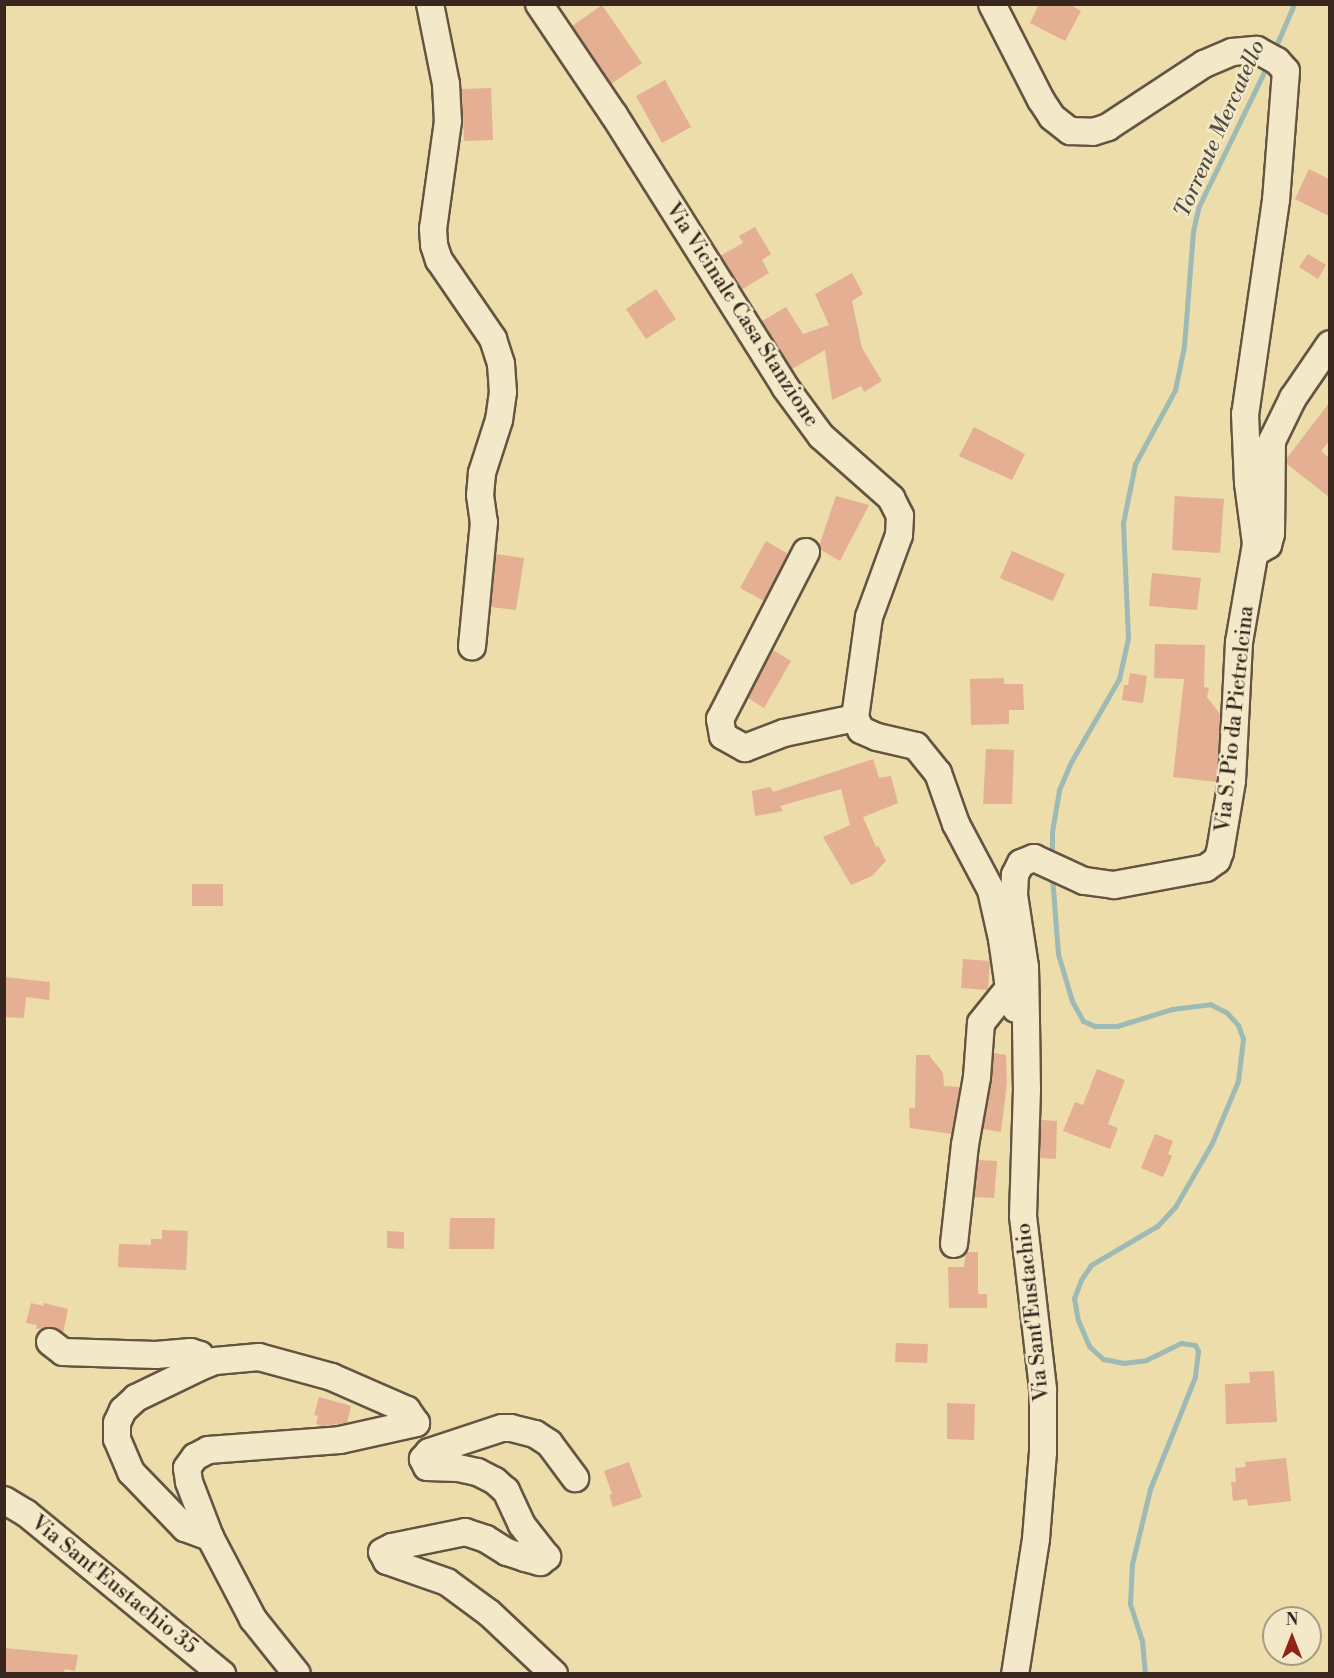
<!DOCTYPE html>
<html>
<head>
<meta charset="utf-8">
<style>
	body { margin:0 }
	#map { position:relative; width:1334px; height:1678px; overflow:hidden; background:#ecddab; font-family:"Libre Bodoni",serif }
	div>[style] { position:absolute }
	.stream>* { height:5px; margin:-2.5px; padding:0 2.5px; transform-origin:2.5px; border-radius:2.5px; background:#9dbab4 }
	.building>* { inset:0; background:#e4af92 }
	.roads { filter:drop-shadow(2px 0 #655442) drop-shadow(-2px 0 #655442) drop-shadow(0 2px #655442) drop-shadow(0 -2px #655442) }
	.minor>* { height:26px; margin:-13px; padding:0 13px; transform-origin:13px; border-radius:13px; background:#f3e9c8 }
	span { translate:-50% -50%; white-space:nowrap; text-align:center; line-height:1.15; -webkit-text-stroke:5px #f3e9c8; paint-order:stroke }
	.street-label { font-size:21px; color:#38261f }
	.water-label { font-size:22px; color:#514b44; font-style:italic }
	.frame { position:absolute; inset:0; border:6px solid #38261f; pointer-events:none }
	.north { position:absolute; left:1262px; top:1606px; width:60px; height:60px; box-sizing:border-box; background:#f3e9c8; border:2px solid #a89b84; border-radius:50%; rotate:0deg; font-size:16px; font-weight:700; line-height:24px; text-align:center; color:#38261f }
	.north::after { content:''; display:block; margin:auto; width:21px; height:27px; background:#8f2418; clip-path:polygon(50% 0,100% 100%,50% 72%,0 100%) }
</style>
</head>
<body>
<div id="map">
	<div class="stream">
		<i style="left:1273px;top:53px;width:53px;rotate:-66.8deg"></i>
		<i style="left:1052px;top:858px;width:26px;rotate:-90deg"></i>
		<i style="left:1052px;top:832px;width:43px;rotate:-80.5deg"></i>
		<i style="left:1059px;top:790px;width:30px;rotate:-67deg"></i>
		<i style="left:1071px;top:762px;width:96px;rotate:-60deg"></i>
		<i style="left:1119px;top:679px;width:42px;rotate:-77.6deg"></i>
		<i style="left:1128px;top:638px;width:115px;rotate:-92.5deg"></i>
		<i style="left:1123px;top:523px;width:60px;rotate:-78.5deg"></i>
		<i style="left:1135px;top:464px;width:84px;rotate:-61.6deg"></i>
		<i style="left:1175px;top:390px;width:45px;rotate:-78.4deg"></i>
		<i style="left:1184px;top:346px;width:115px;rotate:-85.5deg"></i>
		<i style="left:1193px;top:231px;width:26px;rotate:-77deg"></i>
		<i style="left:1199px;top:206px;width:158px;rotate:-64.1deg"></i>
		<i style="left:1052px;top:876px;width:78px;rotate:85.6deg"></i>
		<i style="left:1058px;top:954px;width:49px;rotate:73.4deg"></i>
		<i style="left:1072px;top:1001px;width:23px;rotate:61deg"></i>
		<i style="left:1083px;top:1021px;width:13px;rotate:23deg"></i>
		<i style="left:1095px;top:1026px;width:22px"></i>
		<i style="left:1117px;top:1026px;width:58px;rotate:-17.2deg"></i>
		<i style="left:1172px;top:1009px;width:38px;rotate:-7deg"></i>
		<i style="left:1210px;top:1004px;width:18px;rotate:27deg"></i>
		<i style="left:1226px;top:1012px;width:18px;rotate:47deg"></i>
		<i style="left:1238px;top:1025px;width:15px;rotate:70deg"></i>
		<i style="left:1243px;top:1039px;width:42px;rotate:96.8deg"></i>
		<i style="left:1238px;top:1081px;width:67px;rotate:112.8deg"></i>
		<i style="left:1212px;top:1143px;width:74px;rotate:120deg"></i>
		<i style="left:1175px;top:1207px;width:26px;rotate:133deg"></i>
		<i style="left:1157px;top:1226px;width:77px;rotate:149.4deg"></i>
		<i style="left:1091px;top:1265px;width:18px;rotate:124deg"></i>
		<i style="left:1081px;top:1280px;width:19px;rotate:111deg"></i>
		<i style="left:1074px;top:1298px;width:22px;rotate:80deg"></i>
		<i style="left:1078px;top:1320px;width:28px;rotate:67deg"></i>
		<i style="left:1089px;top:1346px;width:19px;rotate:43deg"></i>
		<i style="left:1103px;top:1359px;width:20px;rotate:11deg"></i>
		<i style="left:1123px;top:1363px;width:23px;rotate:-7deg"></i>
		<i style="left:1146px;top:1360px;width:39px;rotate:-26deg"></i>
		<i style="left:1181px;top:1343px;width:14px;rotate:8deg"></i>
		<i style="left:1195px;top:1345px;width:7px;rotate:63deg"></i>
		<i style="left:1198px;top:1351px;width:26px;rotate:97deg"></i>
		<i style="left:1195px;top:1377px;width:121px;rotate:111.9deg"></i>
		<i style="left:1150px;top:1489px;width:77px;rotate:103.5deg"></i>
		<i style="left:1132px;top:1564px;width:40px;rotate:92.9deg"></i>
		<i style="left:1130px;top:1604px;width:38px;rotate:72deg"></i>
		<i style="left:1142px;top:1640px;width:34px;rotate:85deg"></i>
	</div>
	<div class="building">
		<i style="clip-path:polygon(1039px 4px,1069px 4px,1081px 11px,1065px 41px,1030px 23px)"></i>
		<i style="clip-path:polygon(602px 5px,642px 63px,611px 84px,572px 26px)"></i>
		<i style="clip-path:polygon(665px 80px,691px 127px,662px 143px,636px 96px)"></i>
		<i style="clip-path:polygon(491px 88px,493px 140px,464px 141px,462px 89px)"></i>
		<i style="clip-path:polygon(1309px 169px,1329px 179px,1329px 216px,1295px 199px)"></i>
		<i style="clip-path:polygon(755px 227px,771px 254px,762px 260px,769px 273px,741px 290px,720px 256px,743px 243px,739px 236px)"></i>
		<i style="clip-path:polygon(1308px 254px,1326px 265px,1318px 279px,1299px 267px)"></i>
		<i style="clip-path:polygon(852px 273px,863px 294px,852px 301px,862px 348px,882px 381px,864px 392px,861px 386px,832px 400px,825px 350px,792px 369px,762px 321px,786px 307px,803px 334px,829px 325px,815px 294px)"></i>
		<i style="clip-path:polygon(656px 289px,676px 319px,646px 339px,626px 309px)"></i>
		<i style="clip-path:polygon(1329px 403px,1329px 441px,1321px 451px,1329px 458px,1329px 497px,1287px 464px,1287px 458px)"></i>
		<i style="clip-path:polygon(974px 427px,1025px 454px,1012px 480px,959px 456px)"></i>
		<i style="clip-path:polygon(836px 496px,869px 505px,840px 561px,821px 550px,819px 546px)"></i>
		<i style="clip-path:polygon(1175px 496px,1224px 499px,1220px 553px,1172px 550px)"></i>
		<i style="clip-path:polygon(766px 541px,788px 554px,764px 601px,740px 588px)"></i>
		<i style="clip-path:polygon(1012px 551px,1065px 574px,1053px 601px,1000px 578px)"></i>
		<i style="clip-path:polygon(496px 554px,524px 558px,516px 610px,491px 607px)"></i>
		<i style="clip-path:polygon(1152px 573px,1201px 578px,1197px 610px,1149px 606px)"></i>
		<i style="clip-path:polygon(1155px 644px,1205px 645px,1204px 687px,1209px 688px,1207px 697px,1220px 714px,1217px 782px,1173px 777px,1184px 679px,1154px 678px)"></i>
		<i style="clip-path:polygon(773px 650px,791px 661px,764px 708px,748px 698px)"></i>
		<i style="clip-path:polygon(1130px 673px,1147px 676px,1143px 703px,1122px 700px,1124px 685px,1128px 685px)"></i>
		<i style="clip-path:polygon(1004px 678px,1004px 684px,1023px 684px,1024px 710px,1009px 710px,1009px 724px,971px 725px,970px 679px)"></i>
		<i style="clip-path:polygon(986px 749px,1014px 750px,1012px 804px,983px 804px)"></i>
		<i style="clip-path:polygon(873px 759px,879px 778px,891px 776px,898px 803px,863px 817px,876px 847px,878px 846px,886px 861px,872px 876px,851px 885px,823px 837px,850px 825px,841px 789px,780px 806px,783px 811px,755px 816px,752px 791px,770px 787px,773px 792px)"></i>
		<i style="clip-path:polygon(192px 884px,223px 884px,223px 906px,192px 906px)"></i>
		<i style="clip-path:polygon(963px 959px,990px 961px,988px 990px,961px 988px)"></i>
		<i style="clip-path:polygon(4px 977px,50px 982px,49px 1000px,26px 997px,24px 1018px,4px 1017px)"></i>
		<i style="clip-path:polygon(994px 1053px,1006px 1055px,1007px 1083px,1001px 1132px,983px 1129px)"></i>
		<i style="clip-path:polygon(916px 1055px,929px 1055px,943px 1073px,944px 1086px,960px 1087px,952px 1134px,910px 1128px,909px 1108px,915px 1108px)"></i>
		<i style="clip-path:polygon(1097px 1069px,1125px 1080px,1108px 1124px,1118px 1128px,1110px 1149px,1063px 1131px,1075px 1102px,1083px 1105px)"></i>
		<i style="clip-path:polygon(1041px 1120px,1057px 1121px,1056px 1159px,1040px 1158px)"></i>
		<i style="clip-path:polygon(1155px 1134px,1173px 1141px,1168px 1154px,1172px 1156px,1163px 1177px,1141px 1168px)"></i>
		<i style="clip-path:polygon(978px 1160px,997px 1161px,994px 1198px,974px 1197px)"></i>
		<i style="clip-path:polygon(450px 1218px,495px 1218px,494px 1249px,449px 1249px)"></i>
		<i style="clip-path:polygon(162px 1230px,188px 1231px,186px 1270px,118px 1267px,119px 1244px,151px 1245px,151px 1239px,162px 1239px)"></i>
		<i style="clip-path:polygon(387px 1231px,404px 1232px,404px 1249px,387px 1248px)"></i>
		<i style="clip-path:polygon(966px 1252px,978px 1252px,978px 1294px,987px 1294px,987px 1308px,949px 1308px,948px 1267px,964px 1267px)"></i>
		<i style="clip-path:polygon(31px 1303px,43px 1306px,44px 1303px,68px 1309px,63px 1333px,53px 1327px,36px 1329px,37px 1325px,26px 1323px)"></i>
		<i style="clip-path:polygon(896px 1343px,928px 1344px,927px 1363px,895px 1362px)"></i>
		<i style="clip-path:polygon(1274px 1371px,1277px 1422px,1226px 1424px,1225px 1384px,1250px 1383px,1249px 1372px)"></i>
		<i style="clip-path:polygon(319px 1397px,351px 1406px,347px 1423px,323px 1426px,316px 1424px,318px 1416px,314px 1415px)"></i>
		<i style="clip-path:polygon(947px 1403px,975px 1404px,974px 1440px,947px 1439px)"></i>
		<i style="clip-path:polygon(1286px 1458px,1291px 1501px,1248px 1506px,1247px 1499px,1233px 1501px,1231px 1482px,1236px 1482px,1235px 1468px,1246px 1467px,1245px 1462px)"></i>
		<i style="clip-path:polygon(629px 1462px,642px 1497px,613px 1507px,609px 1495px,612px 1494px,604px 1471px)"></i>
		<i style="clip-path:polygon(4px 1648px,78px 1655px,75px 1671px,65px 1669px,63px 1674px,4px 1674px)"></i>
	</div>
	<div class="roads">
		<div class="minor">
			<i style="left:430px;top:4px;width:82px;rotate:78.7deg"></i>
			<i style="left:446px;top:84px;width:37px;rotate:87deg"></i>
			<i style="left:448px;top:121px;width:109px;rotate:97.9deg"></i>
			<i style="left:433px;top:229px;width:16px;rotate:86deg"></i>
			<i style="left:434px;top:245px;width:16px;rotate:72deg"></i>
			<i style="left:439px;top:260px;width:96px;rotate:55.6deg"></i>
			<i style="left:493px;top:339px;width:26px;rotate:72deg"></i>
			<i style="left:501px;top:364px;width:28px;rotate:86deg"></i>
			<i style="left:503px;top:392px;width:28px;rotate:98deg"></i>
			<i style="left:499px;top:420px;width:56px;rotate:107.8deg"></i>
			<i style="left:482px;top:473px;width:22px;rotate:95deg"></i>
			<i style="left:480px;top:495px;width:27px;rotate:82deg"></i>
			<i style="left:484px;top:522px;width:125px;rotate:95.5deg"></i>
			<i style="left:539px;top:4px;width:134px;rotate:56deg"></i>
			<i style="left:614px;top:115px;width:321px;rotate:57.8deg"></i>
			<i style="left:785px;top:387px;width:61px;rotate:53.7deg"></i>
			<i style="left:821px;top:436px;width:94px;rotate:41.5deg"></i>
			<i style="left:891px;top:498px;width:20px;rotate:63deg"></i>
			<i style="left:900px;top:516px;width:19px;rotate:93deg"></i>
			<i style="left:899px;top:535px;width:87px;rotate:110.1deg"></i>
			<i style="left:869px;top:617px;width:102px;rotate:97.9deg"></i>
			<i style="left:855px;top:718px;width:13px;rotate:63deg"></i>
			<i style="left:861px;top:730px;width:17px;rotate:24deg"></i>
			<i style="left:877px;top:737px;width:40px;rotate:13deg"></i>
			<i style="left:916px;top:746px;width:35px;rotate:51deg"></i>
			<i style="left:938px;top:773px;width:54px;rotate:70.6deg"></i>
			<i style="left:956px;top:824px;width:75px;rotate:62.1deg"></i>
			<i style="left:991px;top:890px;width:50px;rotate:77.3deg"></i>
			<i style="left:1002px;top:939px;width:49px;rotate:81.9deg"></i>
			<i style="left:1009px;top:988px;width:22px;rotate:72deg"></i>
			<i style="left:992px;top:4px;width:108px;rotate:63deg"></i>
			<i style="left:1041px;top:100px;width:20px;rotate:57deg"></i>
			<i style="left:1052px;top:117px;width:23px;rotate:38deg"></i>
			<i style="left:1070px;top:131px;width:23px;rotate:2deg"></i>
			<i style="left:1093px;top:132px;width:16px;rotate:-18deg"></i>
			<i style="left:1108px;top:127px;width:115px;rotate:-33.3deg"></i>
			<i style="left:1204px;top:64px;width:30px;rotate:-23deg"></i>
			<i style="left:1232px;top:52px;width:25px;rotate:-5deg"></i>
			<i style="left:1257px;top:50px;width:23px;rotate:29deg"></i>
			<i style="left:1277px;top:61px;width:13px;rotate:48deg"></i>
			<i style="left:1286px;top:71px;width:129px;rotate:94.4deg"></i>
			<i style="left:1276px;top:200px;width:216px;rotate:98.2deg"></i>
			<i style="left:1245px;top:414px;width:69px;rotate:87.5deg"></i>
			<i style="left:1248px;top:483px;width:62px;rotate:82.5deg"></i>
			<i style="left:1256px;top:544px;width:99px;rotate:99.8deg"></i>
			<i style="left:1239px;top:642px;width:139px;rotate:92.9deg"></i>
			<i style="left:1232px;top:781px;width:72px;rotate:99.6deg"></i>
			<i style="left:1220px;top:852px;width:9px;rotate:111deg"></i>
			<i style="left:1217px;top:860px;width:14px;rotate:144deg"></i>
			<i style="left:1206px;top:868px;width:94px;rotate:169.5deg"></i>
			<i style="left:1114px;top:885px;width:30px;rotate:-172deg"></i>
			<i style="left:1084px;top:881px;width:55px;rotate:-155.3deg"></i>
			<i style="left:1034px;top:858px;width:14px;rotate:159deg"></i>
			<i style="left:1021px;top:863px;width:13px;rotate:117deg"></i>
			<i style="left:1015px;top:875px;width:20px;rotate:93deg"></i>
			<i style="left:1014px;top:895px;width:73px;rotate:81.3deg"></i>
			<i style="left:1025px;top:967px;width:54px;rotate:88.9deg"></i>
			<i style="left:1026px;top:1021px;width:68px;rotate:89.2deg"></i>
			<i style="left:1027px;top:1089px;width:127px;rotate:91.8deg"></i>
			<i style="left:1023px;top:1216px;width:175px;rotate:83.4deg"></i>
			<i style="left:1043px;top:1390px;width:62px;rotate:90deg"></i>
			<i style="left:1043px;top:1452px;width:87px;rotate:94.6deg"></i>
			<i style="left:1036px;top:1539px;width:137px;rotate:98.8deg"></i>
			<i style="left:806px;top:552px;width:188px;rotate:117.2deg"></i>
			<i style="left:720px;top:719px;width:17px;rotate:80deg"></i>
			<i style="left:723px;top:736px;width:25px;rotate:29deg"></i>
			<i style="left:745px;top:748px;width:42px;rotate:-21deg"></i>
			<i style="left:784px;top:733px;width:73px;rotate:-11.9deg"></i>
			<i style="left:1256px;top:552px;width:14px;rotate:-30deg"></i>
			<i style="left:1268px;top:545px;width:11px;rotate:-75deg"></i>
			<i style="left:1271px;top:534px;width:93px;rotate:-89.4deg"></i>
			<i style="left:1272px;top:441px;width:48px;rotate:-64deg"></i>
			<i style="left:1293px;top:398px;width:65px;rotate:-55.6deg"></i>
			<i style="left:954px;top:1244px;width:100px;rotate:-83.7deg"></i>
			<i style="left:965px;top:1145px;width:69px;rotate:-80deg"></i>
			<i style="left:977px;top:1077px;width:54px;rotate:-85.8deg"></i>
			<i style="left:981px;top:1023px;width:45px;rotate:-51.3deg"></i>
			<i style="left:50px;top:1342px;width:16px;rotate:38deg"></i>
			<i style="left:63px;top:1352px;width:93px;rotate:1.8deg"></i>
			<i style="left:156px;top:1355px;width:35px;rotate:-5deg"></i>
			<i style="left:191px;top:1352px;width:9px;rotate:18deg"></i>
			<i style="left:200px;top:1355px;width:10px;rotate:61deg"></i>
			<i style="left:4px;top:1500px;width:26px;rotate:31deg"></i>
			<i style="left:26px;top:1513px;width:254px;rotate:39.4deg"></i>
			<i style="left:210px;top:1537px;width:59px;rotate:-110.9deg"></i>
			<i style="left:189px;top:1482px;width:14px;rotate:-98deg"></i>
			<i style="left:187px;top:1468px;width:14px;rotate:-54deg"></i>
			<i style="left:195px;top:1457px;width:15px;rotate:-28deg"></i>
			<i style="left:208px;top:1450px;width:132px;rotate:-4.3deg"></i>
			<i style="left:340px;top:1440px;width:78px;rotate:-12.6deg"></i>
			<i style="left:416px;top:1423px;width:16px;rotate:-125deg"></i>
			<i style="left:407px;top:1410px;width:82px;rotate:-156.3deg"></i>
			<i style="left:332px;top:1377px;width:76px;rotate:-164.7deg"></i>
			<i style="left:259px;top:1357px;width:44px;rotate:174.8deg"></i>
			<i style="left:215px;top:1361px;width:18px;rotate:158deg"></i>
			<i style="left:198px;top:1368px;width:69px;rotate:154.2deg"></i>
			<i style="left:136px;top:1398px;width:18px;rotate:137deg"></i>
			<i style="left:123px;top:1410px;width:14px;rotate:115deg"></i>
			<i style="left:117px;top:1423px;width:16px;rotate:90deg"></i>
			<i style="left:117px;top:1439px;width:36px;rotate:67deg"></i>
			<i style="left:131px;top:1472px;width:78px;rotate:46deg"></i>
			<i style="left:185px;top:1528px;width:27px;rotate:20deg"></i>
			<i style="left:210px;top:1537px;width:93px;rotate:62.3deg"></i>
			<i style="left:253px;top:1619px;width:70px;rotate:51.3deg"></i>
			<i style="left:554px;top:1674px;width:89px;rotate:-136.8deg"></i>
			<i style="left:489px;top:1613px;width:52px;rotate:-143.6deg"></i>
			<i style="left:447px;top:1582px;width:64px;rotate:-160.7deg"></i>
			<i style="left:387px;top:1561px;width:10px;rotate:-119deg"></i>
			<i style="left:382px;top:1552px;width:11px;rotate:-27deg"></i>
			<i style="left:392px;top:1547px;width:75px;rotate:-11.6deg"></i>
			<i style="left:465px;top:1532px;width:22px;rotate:18deg"></i>
			<i style="left:486px;top:1539px;width:25px;rotate:32deg"></i>
			<i style="left:507px;top:1552px;width:19px;rotate:18deg"></i>
			<i style="left:525px;top:1558px;width:16px;rotate:15deg"></i>
			<i style="left:540px;top:1562px;width:9px;rotate:-36deg"></i>
			<i style="left:547px;top:1557px;width:41px;rotate:-128deg"></i>
			<i style="left:522px;top:1525px;width:38px;rotate:-115deg"></i>
			<i style="left:506px;top:1491px;width:15px;rotate:-138deg"></i>
			<i style="left:495px;top:1481px;width:20px;rotate:-153deg"></i>
			<i style="left:477px;top:1472px;width:19px;rotate:-168deg"></i>
			<i style="left:458px;top:1468px;width:31px;rotate:-178deg"></i>
			<i style="left:427px;top:1467px;width:9px;rotate:-117deg"></i>
			<i style="left:423px;top:1459px;width:9px;rotate:-49deg"></i>
			<i style="left:429px;top:1452px;width:77px;rotate:-18.2deg"></i>
			<i style="left:502px;top:1428px;width:9px"></i>
			<i style="left:511px;top:1428px;width:25px;rotate:14deg"></i>
			<i style="left:535px;top:1434px;width:17px;rotate:33deg"></i>
			<i style="left:549px;top:1443px;width:44px;rotate:53.4deg"></i>
		</div>
	</div>
	<div class="street-label">
		<span style="left:742px;top:315px;rotate:57deg">Via Vicinale Casa Stanzione</span>
		<span style="left:1235px;top:719px;rotate:-84deg">Via S. Pio da Pietrelcina</span>
		<span style="left:1033px;top:1312px;rotate:-96deg">Via Sant'Eustachio</span>
		<span style="left:114px;top:1585px;rotate:39deg">Via Sant'Eustachio 35</span>
	</div>
	<div class="water-label">
		<span style="left:1220px;top:129px;rotate:-66deg">Torrente Mercatello</span>
	</div>
	<div class="frame"></div>
	<div class="north">N</div>
</div>
</body>
</html>
